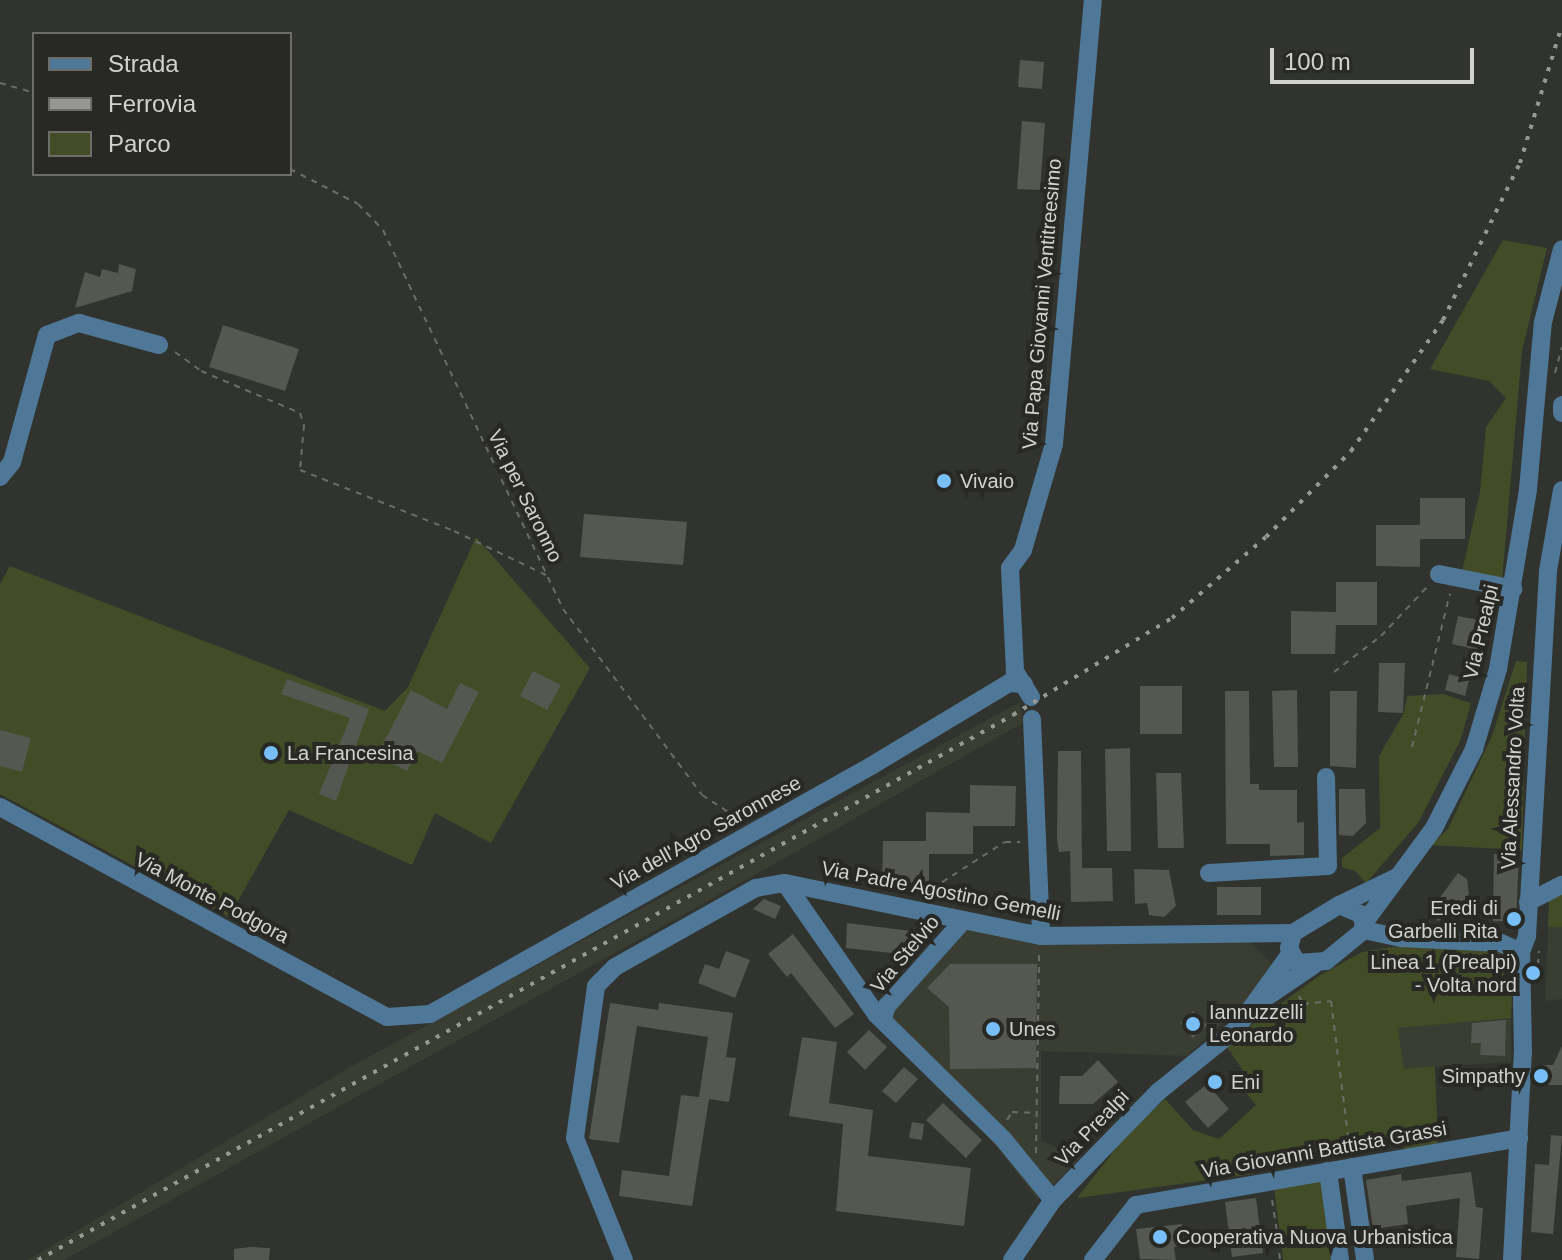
<!DOCTYPE html>
<html>
<head>
<meta charset="utf-8">
<style>
	body { margin:0 }
	#map { position:relative; width:1562px; height:1260px; overflow:hidden; background:#31332e; font-family:Arial,sans-serif }
	div>[style] { position:absolute }
	.built>* { inset:0; background:#3a3d32 }
	.green>* { inset:0; background:#424d28 }
	.building>* { inset:0; background:#555751 }
	.path>* { height:2px; margin-top:-1px; transform-origin:0; background:repeating-linear-gradient(90deg,#6a6c68 0 6px,transparent 0 12px) }
	.minor>* { height:18px; margin:-9px; padding:0 9px; transform-origin:9px; border-radius:9px; background:#4f7797 }
	.rail>* { height:4px; margin-top:-2px; transform-origin:0; background:repeating-linear-gradient(90deg,#969894 0 4px,transparent 0 12px) }
	.dots>* { width:22px; height:22px; translate:-50% -50%; box-sizing:border-box; border:4px solid #282924; border-radius:50% }
	span { translate:-50% -50%; white-space:nowrap; text-align:center; line-height:1.15; -webkit-text-stroke:8px #282924; paint-order:stroke }
	.street-label { font-size:20px; color:#d1d2cf }
	.poi-label { font-size:20px; color:#d1d2cf }
	.left { translate:0 -50%; text-align:left }
	.right { translate:-100% -50%; text-align:right }
	.legend { position:absolute; left:32px; top:32px; width:260px; height:144px; box-sizing:border-box; background:#282924; border:2px solid #6c6d68; margin:0; padding:10px 14px; list-style:none; font-size:24px; color:#d1d2cf }
	.legend li { display:flex; align-items:center; gap:16px; height:40px }
	.legend b { width:40px; border:2px solid #6c6d68 }
	.scale { position:absolute; left:1270px; top:48px; width:204px; height:36px; box-sizing:border-box; border:4px solid #d1d2cf; border-top:0; padding-left:10px; font-size:24px; line-height:28px; white-space:nowrap; color:#d1d2cf; -webkit-text-stroke:6px #282924; paint-order:stroke }
</style>
</head>
<body>
<div id="map">
	<div class="built">
		<i style="clip-path:polygon(1020px 702px,1023px 723px,769px 867px,64px 1260px,28px 1260px,352px 1066px)"></i>
		<i style="clip-path:polygon(951px 924px,1249px 941px,1274px 966px,1256px 991px,1187px 1056px,1041px 1051px,1041px 1141px,1081px 1157px,1038px 1200px,996px 1146px,869px 1012px)"></i>
		<i style="clip-path:polygon(1548px 927px,1562px 927px,1562px 999px,1545px 1001px)"></i>
		<i style="clip-path:polygon(1511px 1018px,1511px 1062px,1404px 1069px,1398px 1028px)"></i>
	</div>
	<div class="green">
		<i style="clip-path:polygon(1503px 240px,1547px 248px,1522px 351px,1502px 581px,1462px 572px,1480px 492px,1486px 427px,1506px 398px,1489px 381px,1430px 369px)"></i>
		<i style="clip-path:polygon(476px 537px,590px 668px,491px 843px,435px 813px,412px 865px,289px 810px,229px 917px,0 794px,0 584px,10px 566px,385px 711px,408px 687px)"></i>
		<i style="clip-path:polygon(1516px 661px,1527px 662px,1522px 850px,1431px 845px,1448px 829px,1492px 736px)"></i>
		<i style="clip-path:polygon(1443px 694px,1471px 703px,1461px 739px,1418px 823px,1366px 883px,1355px 871px,1342px 867px,1342px 858px,1380px 828px,1379px 756px,1404px 713px,1407px 696px)"></i>
		<i style="clip-path:polygon(1562px 891px,1562px 927px,1548px 927px,1549px 898px)"></i>
		<i style="clip-path:polygon(1399px 946px,1507px 950px,1514px 955px,1511px 1018px,1398px 1028px,1404px 1069px,1435px 1066px,1438px 1149px,1405px 1154px,1403px 1143px,1252px 1161px,1253px 1174px,1077px 1198px,1125px 1137px,1165px 1099px,1193px 1130px,1219px 1139px,1256px 1105px,1246px 1093px,1244px 1072px,1225px 1044px,1319px 976px,1362px 952px)"></i>
		<i style="clip-path:polygon(1326px 1181px,1332px 1229px,1280px 1236px,1274px 1188px)"></i>
		<i style="clip-path:polygon(1334px 1234px,1337px 1260px,1283px 1260px,1281px 1240px)"></i>
	</div>
	<div class="building">
		<i style="clip-path:polygon(1020px 60px,1044px 62px,1042px 89px,1018px 87px)"></i>
		<i style="clip-path:polygon(1022px 121px,1045px 123px,1040px 190px,1017px 189px)"></i>
		<i style="clip-path:polygon(119px 264px,136px 269px,132px 291px,75px 308px,85px 272px,100px 277px,102px 269px,118px 273px)"></i>
		<i style="clip-path:polygon(223px 325px,299px 349px,285px 391px,209px 367px)"></i>
		<i style="clip-path:polygon(1420px 498px,1465px 498px,1465px 539px,1420px 539px,1420px 567px,1376px 566px,1376px 525px,1420px 525px)"></i>
		<i style="clip-path:polygon(584px 514px,687px 522px,683px 565px,580px 557px)"></i>
		<i style="clip-path:polygon(1336px 582px,1377px 582px,1377px 625px,1336px 625px,1335px 654px,1291px 654px,1291px 611px,1336px 612px)"></i>
		<i style="clip-path:polygon(1458px 616px,1484px 621px,1478px 650px,1452px 644px)"></i>
		<i style="clip-path:polygon(1379px 663px,1405px 663px,1403px 713px,1378px 712px)"></i>
		<i style="clip-path:polygon(533px 671px,561px 685px,547px 710px,520px 696px)"></i>
		<i style="clip-path:polygon(1449px 674px,1469px 680px,1465px 696px,1445px 690px)"></i>
		<i style="clip-path:polygon(287px 679px,369px 709px,336px 801px,319px 794px,350px 718px,281px 694px)"></i>
		<i style="clip-path:polygon(460px 683px,479px 692px,442px 763px,417px 751px,407px 771px,377px 755px,411px 690px,447px 709px)"></i>
		<i style="clip-path:polygon(1140px 686px,1182px 686px,1182px 734px,1140px 734px)"></i>
		<i style="clip-path:polygon(1297px 690px,1298px 767px,1274px 767px,1272px 691px)"></i>
		<i style="clip-path:polygon(1225px 691px,1249px 691px,1250px 784px,1259px 784px,1259px 790px,1297px 790px,1297px 823px,1304px 822px,1304px 855px,1270px 856px,1270px 844px,1226px 844px)"></i>
		<i style="clip-path:polygon(1330px 691px,1357px 691px,1356px 768px,1330px 766px)"></i>
		<i style="clip-path:polygon(0 730px,31px 738px,22px 772px,0 766px)"></i>
		<i style="clip-path:polygon(1130px 748px,1131px 851px,1107px 851px,1105px 749px)"></i>
		<i style="clip-path:polygon(1058px 751px,1081px 751px,1082px 868px,1112px 868px,1113px 901px,1071px 902px,1070px 851px,1059px 852px,1057px 839px)"></i>
		<i style="clip-path:polygon(1156px 773px,1181px 773px,1184px 848px,1158px 848px)"></i>
		<i style="clip-path:polygon(970px 785px,1016px 786px,1015px 826px,973px 826px,973px 854px,929px 854px,929px 883px,882px 882px,883px 841px,926px 841px,926px 812px,970px 813px)"></i>
		<i style="clip-path:polygon(1339px 789px,1365px 789px,1366px 823px,1353px 836px,1339px 835px)"></i>
		<i style="clip-path:polygon(1494px 854px,1519px 855px,1516px 922px,1493px 921px)"></i>
		<i style="clip-path:polygon(1134px 869px,1169px 870px,1176px 906px,1164px 917px,1149px 915px,1147px 903px,1135px 904px)"></i>
		<i style="clip-path:polygon(1458px 873px,1467px 879px,1469px 894px,1454px 914px,1438px 921px,1430px 911px)"></i>
		<i style="clip-path:polygon(1217px 887px,1261px 887px,1261px 915px,1217px 915px)"></i>
		<i style="clip-path:polygon(764px 899px,781px 906px,775px 919px,753px 909px)"></i>
		<i style="clip-path:polygon(847px 923px,911px 931px,910px 955px,846px 948px)"></i>
		<i style="clip-path:polygon(793px 934px,854px 1014px,835px 1028px,791px 973px,787px 977px,768px 954px)"></i>
		<i style="clip-path:polygon(726px 951px,750px 960px,735px 998px,698px 983px,705px 964px,719px 969px)"></i>
		<i style="clip-path:polygon(950px 964px,1037px 964px,1036px 1068px,950px 1069px,949px 1007px,927px 988px)"></i>
		<i style="clip-path:polygon(610px 1003px,658px 1010px,659px 1003px,733px 1013px,726px 1057px,736px 1058px,729px 1102px,709px 1099px,692px 1206px,619px 1196px,622px 1170px,669px 1176px,681px 1095px,699px 1097px,708px 1037px,637px 1026px,619px 1143px,589px 1139px)"></i>
		<i style="clip-path:polygon(1193px 1011px,1207px 1025px,1193px 1038px,1180px 1023px)"></i>
		<i style="clip-path:polygon(1506px 1020px,1505px 1056px,1480px 1055px,1481px 1043px,1471px 1043px,1472px 1023px)"></i>
		<i style="clip-path:polygon(869px 1030px,887px 1047px,865px 1070px,847px 1052px)"></i>
		<i style="clip-path:polygon(802px 1037px,837px 1042px,829px 1103px,873px 1110px,868px 1156px,971px 1168px,964px 1226px,836px 1211px,843px 1124px,789px 1116px)"></i>
		<i style="clip-path:polygon(1562px 1046px,1562px 1085px,1539px 1085px,1540px 1065px,1553px 1065px)"></i>
		<i style="clip-path:polygon(1098px 1060px,1118px 1082px,1093px 1104px,1059px 1104px,1060px 1076px,1082px 1076px)"></i>
		<i style="clip-path:polygon(904px 1067px,918px 1079px,896px 1103px,882px 1091px)"></i>
		<i style="clip-path:polygon(1207px 1084px,1229px 1109px,1208px 1128px,1185px 1102px)"></i>
		<i style="clip-path:polygon(943px 1103px,982px 1140px,966px 1158px,926px 1120px)"></i>
		<i style="clip-path:polygon(912px 1122px,924px 1124px,922px 1140px,909px 1138px)"></i>
		<i style="clip-path:polygon(1551px 1135px,1562px 1136px,1553px 1234px,1531px 1232px,1535px 1164px,1549px 1165px)"></i>
		<i style="clip-path:polygon(1471px 1172px,1476px 1207px,1483px 1208px,1479px 1259px,1456px 1257px,1460px 1198px,1406px 1206px,1408px 1224px,1373px 1229px,1366px 1180px,1401px 1174px,1402px 1181px)"></i>
		<i style="clip-path:polygon(1256px 1198px,1263px 1253px,1232px 1257px,1225px 1202px)"></i>
		<i style="clip-path:polygon(1182px 1224px,1184px 1245px,1174px 1247px,1176px 1260px,1140px 1259px,1136px 1229px)"></i>
		<i style="clip-path:polygon(250px 1247px,270px 1248px,269px 1260px,234px 1260px,234px 1249px)"></i>
	</div>
	<div class="path">
		<i style="left:0;top:83px;width:35px;rotate:16deg"></i>
		<i style="left:290px;top:169px;width:76px;rotate:27.2deg"></i>
		<i style="left:358px;top:204px;width:36px;rotate:46deg"></i>
		<i style="left:383px;top:230px;width:420px;rotate:64.6deg"></i>
		<i style="left:563px;top:609px;width:232px;rotate:53.2deg"></i>
		<i style="left:702px;top:795px;width:48px;rotate:33deg"></i>
		<i style="left:175px;top:352px;width:32px;rotate:36deg"></i>
		<i style="left:201px;top:371px;width:108px;rotate:23deg"></i>
		<i style="left:300px;top:413px;width:13px;rotate:72deg"></i>
		<i style="left:304px;top:425px;width:45px;rotate:95.1deg"></i>
		<i style="left:300px;top:470px;width:166px;rotate:21.6deg"></i>
		<i style="left:454px;top:531px;width:104px;rotate:25.6deg"></i>
		<i style="left:1555px;top:373px;width:27px;rotate:-75deg"></i>
		<i style="left:1334px;top:672px;width:59px;rotate:-37.5deg"></i>
		<i style="left:1381px;top:636px;width:67px;rotate:-46.8deg"></i>
		<i style="left:1412px;top:747px;width:158px;rotate:-76.1deg"></i>
		<i style="left:922px;top:895px;width:98px;rotate:-32.6deg"></i>
		<i style="left:1005px;top:842px;width:15px"></i>
		<i style="left:1538px;top:965px;width:14px;rotate:-86deg"></i>
		<i style="left:1299px;top:996px;width:9px;rotate:63deg"></i>
		<i style="left:1303px;top:1004px;width:28px;rotate:-6deg"></i>
		<i style="left:1331px;top:1001px;width:152px;rotate:82.8deg"></i>
		<i style="left:1007px;top:1120px;width:9px;rotate:-58deg"></i>
		<i style="left:1012px;top:1112px;width:24px;rotate:2deg"></i>
		<i style="left:1036px;top:1153px;width:202px;rotate:-89.1deg"></i>
		<i style="left:1272px;top:1200px;width:39px;rotate:81deg"></i>
		<i style="left:1278px;top:1239px;width:41px;rotate:-7deg"></i>
		<i style="left:1278px;top:1241px;width:19px;rotate:84deg"></i>
	</div>
	<div class="minor">
		<i style="left:1562px;top:405px;width:8px;rotate:90deg"></i>
		<i style="left:0;top:477px;width:19px;rotate:-51deg"></i>
		<i style="left:12px;top:462px;width:132px;rotate:-74.6deg"></i>
		<i style="left:47px;top:335px;width:34px;rotate:-21deg"></i>
		<i style="left:79px;top:323px;width:83px;rotate:15.4deg"></i>
		<i style="left:1439px;top:574px;width:76px;rotate:11.3deg"></i>
		<i style="left:1031px;top:697px;width:31px;rotate:-122deg"></i>
		<i style="left:1015px;top:671px;width:103px;rotate:-92.8deg"></i>
		<i style="left:1010px;top:568px;width:22px;rotate:-54deg"></i>
		<i style="left:1023px;top:550px;width:110px;rotate:-73.7deg"></i>
		<i style="left:1054px;top:444px;width:446px;rotate:-85deg"></i>
		<i style="left:1032px;top:719px;width:217px;rotate:87.6deg"></i>
		<i style="left:0;top:807px;width:440px;rotate:28.5deg"></i>
		<i style="left:387px;top:1017px;width:43px;rotate:-4deg"></i>
		<i style="left:430px;top:1014px;width:506px;rotate:-29.35deg"></i>
		<i style="left:871px;top:766px;width:161px;rotate:-31deg"></i>
		<i style="left:1009px;top:683px;width:15px;rotate:4deg"></i>
		<i style="left:1209px;top:873px;width:119px;rotate:-3.4deg"></i>
		<i style="left:1328px;top:866px;width:89px;rotate:-91.3deg"></i>
		<i style="left:785px;top:883px;width:160px;rotate:55.2deg"></i>
		<i style="left:876px;top:1014px;width:180px;rotate:44.5deg"></i>
		<i style="left:1004px;top:1140px;width:77px;rotate:50.8deg"></i>
		<i style="left:1528px;top:902px;width:38px;rotate:-27deg"></i>
		<i style="left:1339px;top:905px;width:25px;rotate:23deg"></i>
		<i style="left:1362px;top:915px;width:15px;rotate:82deg"></i>
		<i style="left:1364px;top:930px;width:49px;rotate:140.8deg"></i>
		<i style="left:1326px;top:961px;width:29px;rotate:176deg"></i>
		<i style="left:1297px;top:963px;width:17px;rotate:-118deg"></i>
		<i style="left:1289px;top:948px;width:16px;rotate:-75deg"></i>
		<i style="left:1293px;top:933px;width:54px;rotate:-31.3deg"></i>
		<i style="left:1339px;top:905px;width:62px;rotate:-25.7deg"></i>
		<i style="left:1364px;top:923px;width:118px;rotate:-53.6deg"></i>
		<i style="left:1434px;top:828px;width:89px;rotate:-63.1deg"></i>
		<i style="left:1474px;top:749px;width:84px;rotate:-73.3deg"></i>
		<i style="left:1498px;top:669px;width:182px;rotate:-80.5deg"></i>
		<i style="left:1528px;top:489px;width:168px;rotate:-84.9deg"></i>
		<i style="left:1543px;top:322px;width:75px;rotate:-75.4deg"></i>
		<i style="left:1364px;top:930px;width:39px;rotate:12deg"></i>
		<i style="left:1402px;top:938px;width:99px;rotate:2.9deg"></i>
		<i style="left:1501px;top:943px;width:22px;rotate:24deg"></i>
		<i style="left:1265px;top:998px;width:59px;rotate:-34deg"></i>
		<i style="left:883px;top:1018px;width:13px;rotate:-72deg"></i>
		<i style="left:887px;top:1006px;width:114px;rotate:-48.2deg"></i>
		<i style="left:1352px;top:1167px;width:94px;rotate:82deg"></i>
		<i style="left:1328px;top:1171px;width:90px;rotate:82.3deg"></i>
		<i style="left:624px;top:1260px;width:131px;rotate:-111.9deg"></i>
		<i style="left:575px;top:1138px;width:153px;rotate:-82.1deg"></i>
		<i style="left:596px;top:986px;width:27px;rotate:-45deg"></i>
		<i style="left:615px;top:967px;width:162px;rotate:-29.3deg"></i>
		<i style="left:756px;top:888px;width:29px;rotate:-10deg"></i>
		<i style="left:785px;top:883px;width:261px;rotate:11.7deg"></i>
		<i style="left:1041px;top:936px;width:252px;rotate:-0.7deg"></i>
		<i style="left:1012px;top:1260px;width:73px;rotate:-55.7deg"></i>
		<i style="left:1053px;top:1200px;width:151px;rotate:-45.8deg"></i>
		<i style="left:1158px;top:1092px;width:100px;rotate:-38.9deg"></i>
		<i style="left:1236px;top:1029px;width:92px;rotate:-54.2deg"></i>
		<i style="left:1093px;top:1260px;width:70px;rotate:-52deg"></i>
		<i style="left:1136px;top:1205px;width:389px;rotate:-9.9deg"></i>
		<i style="left:1512px;top:1260px;width:208px;rotate:-87deg"></i>
		<i style="left:1523px;top:1052px;width:100px;rotate:-91.1deg"></i>
		<i style="left:1521px;top:952px;width:17px;rotate:-69deg"></i>
		<i style="left:1527px;top:936px;width:366px;rotate:-86.7deg"></i>
		<i style="left:1548px;top:571px;width:82px;rotate:-80.2deg"></i>
	</div>
	<div class="rail">
		<i style="left:38px;top:1260px;width:1117px;rotate:-29.2deg"></i>
		<i style="left:1013px;top:715px;width:186px;rotate:-31.4deg"></i>
		<i style="left:1172px;top:618px;width:124px;rotate:-40.8deg"></i>
		<i style="left:1266px;top:537px;width:121px;rotate:-45.3deg"></i>
		<i style="left:1351px;top:451px;width:160px;rotate:-54.9deg"></i>
		<i style="left:1443px;top:320px;width:175px;rotate:-63.9deg"></i>
		<i style="left:1520px;top:163px;width:144px;rotate:-73.1deg"></i>
	</div>
	<div class="dots">
		<i style="left:944px;top:481px;background:#78bff7"></i>
		<i style="left:271px;top:753px;background:#78bff7"></i>
		<i style="left:1514px;top:919px;background:#78bff7"></i>
		<i style="left:1533px;top:973px;background:#78bff7"></i>
		<i style="left:1193px;top:1024px;background:#78bff7"></i>
		<i style="left:993px;top:1029px;background:#78bff7"></i>
		<i style="left:1541px;top:1076px;background:#78bff7"></i>
		<i style="left:1215px;top:1082px;background:#78bff7"></i>
		<i style="left:1160px;top:1237px;background:#78bff7"></i>
	</div>
	<div class="street-label">
		<span style="left:1042px;top:304px;rotate:-85deg">Via Papa Giovanni Ventitreesimo</span>
		<span style="left:525px;top:496px;rotate:64deg">Via per Saronno</span>
		<span style="left:1481px;top:632px;rotate:-77deg">Via Prealpi</span>
		<span style="left:1513px;top:778px;rotate:-87deg">Via Alessandro Volta</span>
		<span style="left:706px;top:833px;rotate:-29deg">Via dell'Agro Saronnese</span>
		<span style="left:941px;top:891px;rotate:11deg">Via Padre Agostino Gemelli</span>
		<span style="left:212px;top:898px;rotate:28deg">Via Monte Podgora</span>
		<span style="left:905px;top:954px;rotate:-50deg">Via Stelvio</span>
		<span style="left:1092px;top:1128px;rotate:-46deg">Via Prealpi</span>
		<span style="left:1324px;top:1150px;rotate:-10deg">Via Giovanni Battista Grassi</span>
	</div>
	<div class="poi-label">
		<span class="left" style="left:960px;top:481px">Vivaio</span>
		<span class="left" style="left:287px;top:753px">La Francesina</span>
		<span class="right" style="left:1498px;top:920px">Eredi di<br>Garbelli Rita</span>
		<span class="right" style="left:1517px;top:974px">Linea 1 (Prealpi)<br>- Volta nord</span>
		<span class="left" style="left:1209px;top:1024px">Iannuzzelli<br>Leonardo</span>
		<span class="left" style="left:1009px;top:1029px">Unes</span>
		<span class="right" style="left:1525px;top:1076px">Simpathy</span>
		<span class="left" style="left:1231px;top:1082px">Eni</span>
		<span class="left" style="left:1176px;top:1237px">Cooperativa Nuova Urbanistica</span>
	</div>
	<ul class="legend">
	<li><b style="height:10px;background:#4f7797"></b>Strada</li>
	<li><b style="height:10px;background:#969894"></b>Ferrovia</li>
	<li><b style="height:22px;background:#424d28"></b>Parco</li>
	</ul>
	<div class="scale">100 m</div>
</div>
</body>
</html>
